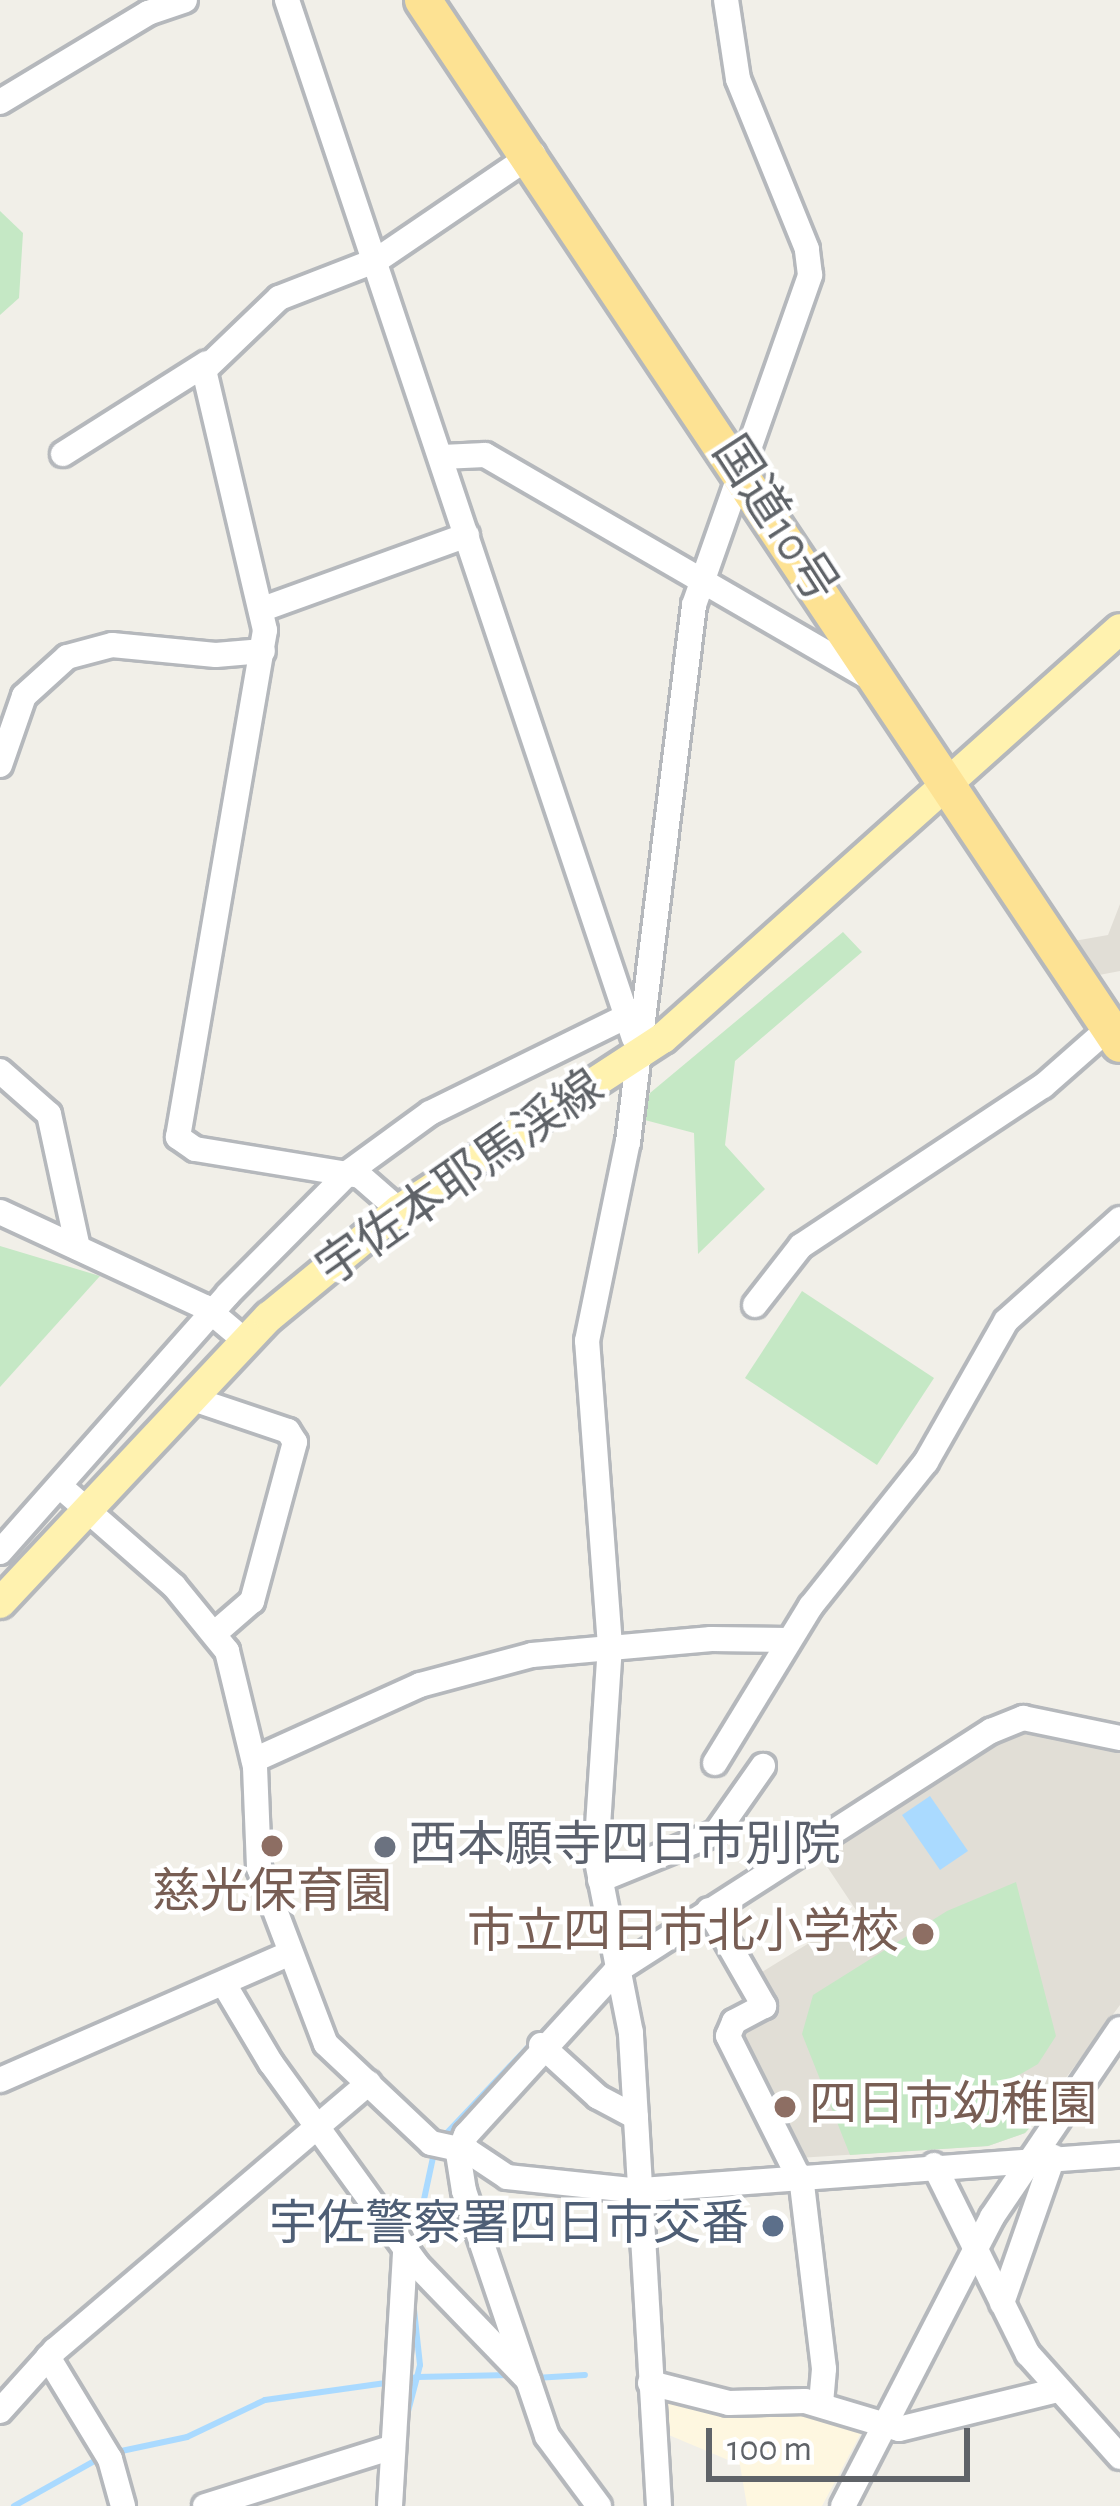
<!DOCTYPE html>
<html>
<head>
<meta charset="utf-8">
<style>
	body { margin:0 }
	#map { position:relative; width:1120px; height:2506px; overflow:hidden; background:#f1efe8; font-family:"Alegreya Sans","Noto Sans JP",sans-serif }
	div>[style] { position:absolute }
	.commercial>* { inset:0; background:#fef7e0 }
	.education>* { inset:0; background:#e1ded6 }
	.green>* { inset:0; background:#c5e8c5 }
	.water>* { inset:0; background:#aadaff }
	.stream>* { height:6px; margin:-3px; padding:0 3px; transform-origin:3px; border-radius:3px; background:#aadaff }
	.roads { filter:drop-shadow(3px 0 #b5b8bc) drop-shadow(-3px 0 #b5b8bc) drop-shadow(0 3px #b5b8bc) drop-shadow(0 -3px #b5b8bc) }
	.minor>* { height:24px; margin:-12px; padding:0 12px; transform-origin:12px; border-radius:12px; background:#fff }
	.major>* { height:30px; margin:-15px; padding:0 15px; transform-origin:15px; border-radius:15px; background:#fff2af }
	.highway>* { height:36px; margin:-18px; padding:0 18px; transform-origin:18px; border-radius:18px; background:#fde293 }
	.dots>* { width:33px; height:33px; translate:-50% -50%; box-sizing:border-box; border:6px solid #fff; border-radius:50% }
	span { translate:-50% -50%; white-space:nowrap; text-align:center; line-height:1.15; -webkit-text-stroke:9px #fff; paint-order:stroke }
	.street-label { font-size:48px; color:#5f6368 }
	.worship-label { font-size:48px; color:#5b616d }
	.left { translate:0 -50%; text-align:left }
	.education-label { font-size:48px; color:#785e54 }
	.right { translate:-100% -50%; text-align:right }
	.service-label { font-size:48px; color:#4e5e75 }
	.scale { position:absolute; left:706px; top:2428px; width:264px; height:54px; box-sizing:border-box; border:6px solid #5f6368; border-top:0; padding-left:15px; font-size:36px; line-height:42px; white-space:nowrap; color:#5f6368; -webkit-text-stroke:9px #fff; paint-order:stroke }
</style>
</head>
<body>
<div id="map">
	<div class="commercial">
		<i style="clip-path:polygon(661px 2387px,792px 2408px,861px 2433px,822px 2506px,747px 2506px,740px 2465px,664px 2433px)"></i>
	</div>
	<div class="education">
		<i style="clip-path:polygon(1120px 904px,1120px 971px,1099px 975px,1074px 941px,1108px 935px)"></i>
		<i style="clip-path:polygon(1008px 1728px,1120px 1741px,1120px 2005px,1025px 2133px,988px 2146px,798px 2158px,735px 2028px,772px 2007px,754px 1977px,858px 1913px,818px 1853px)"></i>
	</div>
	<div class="green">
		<i style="clip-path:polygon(0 211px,23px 233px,19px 298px,0 315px)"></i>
		<i style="clip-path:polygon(843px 932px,862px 952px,735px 1061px,725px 1145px,765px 1189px,698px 1254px,694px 1133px,641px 1119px,650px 1093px)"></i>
		<i style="clip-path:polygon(0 1246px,100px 1276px,0 1387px)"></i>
		<i style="clip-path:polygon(802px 1291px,934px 1378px,877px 1465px,745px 1378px)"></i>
		<i style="clip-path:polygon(1016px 1882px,1056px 2036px,1038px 2064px,1019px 2075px,1040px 2117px,1025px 2133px,988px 2146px,850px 2155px,802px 2034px,813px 1995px,947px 1911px)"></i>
	</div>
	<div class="water">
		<i style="clip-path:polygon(930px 1796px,968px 1851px,940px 1870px,902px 1815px)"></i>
	</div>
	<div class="stream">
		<i style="left:443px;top:2137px;width:233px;rotate:-46.6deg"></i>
		<i style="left:414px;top:2246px;width:95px;rotate:-77.9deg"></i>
		<i style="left:535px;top:2378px;width:50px;rotate:-3.4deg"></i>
		<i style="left:406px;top:2379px;width:11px;rotate:-10deg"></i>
		<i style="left:417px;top:2377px;width:12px;rotate:-76deg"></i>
		<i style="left:420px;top:2365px;width:64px;rotate:-96.2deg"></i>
		<i style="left:406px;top:2419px;width:43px;rotate:-75.3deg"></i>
		<i style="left:417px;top:2377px;width:93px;rotate:-1.2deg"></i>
		<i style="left:112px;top:2453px;width:77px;rotate:-12deg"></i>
		<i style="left:187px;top:2437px;width:86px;rotate:-25.4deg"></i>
		<i style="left:265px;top:2400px;width:129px;rotate:-8deg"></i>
		<i style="left:14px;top:2506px;width:98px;rotate:-29.2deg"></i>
	</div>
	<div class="roads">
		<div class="minor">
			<i style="left:287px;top:0;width:1094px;rotate:71.52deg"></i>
			<i style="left:0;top:102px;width:173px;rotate:-31deg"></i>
			<i style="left:148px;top:13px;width:39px;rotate:-19deg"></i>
			<i style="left:63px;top:454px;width:170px;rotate:-32.3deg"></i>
			<i style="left:442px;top:457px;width:43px;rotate:-2.7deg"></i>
			<i style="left:485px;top:455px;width:446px;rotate:30.1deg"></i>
			<i style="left:263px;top:609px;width:217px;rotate:-19.9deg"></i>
			<i style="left:0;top:765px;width:73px;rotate:-70.8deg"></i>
			<i style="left:24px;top:696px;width:58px;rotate:-42.2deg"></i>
			<i style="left:67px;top:657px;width:47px;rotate:-14.9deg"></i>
			<i style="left:112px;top:645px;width:104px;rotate:5.5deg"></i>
			<i style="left:216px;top:655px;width:47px;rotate:-4.9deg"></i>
			<i style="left:0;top:1071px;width:65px;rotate:41.3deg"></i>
			<i style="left:49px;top:1114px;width:137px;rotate:77.8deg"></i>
			<i style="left:399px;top:1210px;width:52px;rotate:-138.9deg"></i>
			<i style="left:360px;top:1176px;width:167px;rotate:-170.7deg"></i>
			<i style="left:195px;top:1149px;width:21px;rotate:-145deg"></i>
			<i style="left:178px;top:1137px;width:514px;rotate:-80.26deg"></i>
			<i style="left:265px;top:630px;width:267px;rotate:-103.2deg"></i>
			<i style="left:204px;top:370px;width:104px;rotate:-43.8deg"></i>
			<i style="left:279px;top:298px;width:105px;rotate:-21.2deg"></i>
			<i style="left:377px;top:260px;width:189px;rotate:-34.2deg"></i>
			<i style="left:0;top:1212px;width:226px;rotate:24.9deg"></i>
			<i style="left:205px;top:1307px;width:51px;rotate:40.2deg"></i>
			<i style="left:755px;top:1305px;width:75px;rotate:-52.1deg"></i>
			<i style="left:801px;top:1246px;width:290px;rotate:-33.5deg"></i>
			<i style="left:1043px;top:1086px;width:88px;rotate:-41.3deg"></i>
			<i style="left:190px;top:1398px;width:103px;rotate:18.6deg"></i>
			<i style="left:288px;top:1431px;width:13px;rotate:58deg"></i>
			<i style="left:295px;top:1442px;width:165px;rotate:105.1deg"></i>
			<i style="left:252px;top:1601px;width:49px;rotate:139.1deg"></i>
			<i style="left:62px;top:1488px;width:149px;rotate:41.2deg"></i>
			<i style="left:174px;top:1586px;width:84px;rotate:50.8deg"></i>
			<i style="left:227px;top:1651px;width:119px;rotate:76.4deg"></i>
			<i style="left:255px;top:1767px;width:101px;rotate:87.7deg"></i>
			<i style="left:259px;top:1868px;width:188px;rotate:69.2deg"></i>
			<i style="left:326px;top:2044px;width:144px;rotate:43.3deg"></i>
			<i style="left:431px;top:2143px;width:38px;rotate:12deg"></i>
			<i style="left:468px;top:2151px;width:47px;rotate:33.7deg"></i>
			<i style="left:507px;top:2177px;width:134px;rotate:6deg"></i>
			<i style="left:0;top:1552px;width:344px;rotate:-48.5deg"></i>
			<i style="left:228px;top:1294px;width:172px;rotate:-45.2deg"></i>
			<i style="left:349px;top:1172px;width:100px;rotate:-36.1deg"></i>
			<i style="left:430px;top:1113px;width:222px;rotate:-26.2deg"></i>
			<i style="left:254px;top:1760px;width:182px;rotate:-24.3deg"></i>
			<i style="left:420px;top:1685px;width:116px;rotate:-15deg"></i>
			<i style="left:532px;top:1655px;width:180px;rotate:-5.1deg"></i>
			<i style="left:711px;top:1639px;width:78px;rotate:0.7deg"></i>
			<i style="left:715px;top:1763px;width:184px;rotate:-58.6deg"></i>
			<i style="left:811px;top:1606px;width:184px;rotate:-51.4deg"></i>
			<i style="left:926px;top:1462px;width:162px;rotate:-60.4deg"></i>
			<i style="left:1006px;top:1321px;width:153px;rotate:-41.8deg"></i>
			<i style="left:600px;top:1880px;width:125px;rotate:-22.1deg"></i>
			<i style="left:716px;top:1833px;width:82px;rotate:-55deg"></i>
			<i style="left:709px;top:1910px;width:111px;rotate:60.2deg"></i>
			<i style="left:764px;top:2006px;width:34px;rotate:152deg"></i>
			<i style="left:734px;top:2022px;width:15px;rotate:113deg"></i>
			<i style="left:728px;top:2036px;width:157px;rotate:63.4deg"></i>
			<i style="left:224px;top:1984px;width:92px;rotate:59.3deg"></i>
			<i style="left:271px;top:2063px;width:249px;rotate:54.1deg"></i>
			<i style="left:417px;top:2265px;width:160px;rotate:46deg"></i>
			<i style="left:541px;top:2045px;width:77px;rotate:42.4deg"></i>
			<i style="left:598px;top:2097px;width:43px;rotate:27.8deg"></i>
			<i style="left:0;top:2080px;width:315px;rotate:-23.6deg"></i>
			<i style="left:934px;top:2165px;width:211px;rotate:63.6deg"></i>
			<i style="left:1028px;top:2354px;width:138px;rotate:48.2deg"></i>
			<i style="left:801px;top:2176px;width:194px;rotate:83.2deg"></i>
			<i style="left:824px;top:2369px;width:36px;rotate:95deg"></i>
			<i style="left:640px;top:2190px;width:481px;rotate:-4.2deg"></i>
			<i style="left:1002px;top:2303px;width:155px;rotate:-70.7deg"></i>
			<i style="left:48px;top:2357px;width:119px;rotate:58.7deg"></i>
			<i style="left:110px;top:2459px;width:49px;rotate:74.5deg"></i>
			<i style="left:650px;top:2383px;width:81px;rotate:14.2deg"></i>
			<i style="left:729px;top:2403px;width:76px;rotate:-1.5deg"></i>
			<i style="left:805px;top:2401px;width:98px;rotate:16.6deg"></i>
			<i style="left:899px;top:2429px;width:164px;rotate:-13.8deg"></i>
			<i style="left:0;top:2411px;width:82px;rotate:-48deg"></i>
			<i style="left:55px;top:2350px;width:412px;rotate:-40.4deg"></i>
			<i style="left:205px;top:2506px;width:194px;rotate:-17.4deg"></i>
			<i style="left:390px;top:2506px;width:256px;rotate:-86.6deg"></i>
			<i style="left:599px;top:2506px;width:87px;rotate:-126.6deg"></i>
			<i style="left:547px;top:2436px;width:259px;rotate:-108.7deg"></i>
			<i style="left:464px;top:2191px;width:37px;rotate:-99deg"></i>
			<i style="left:458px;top:2154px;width:21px;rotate:-67deg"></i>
			<i style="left:466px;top:2135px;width:221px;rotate:-47.6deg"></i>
			<i style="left:615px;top:1972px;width:447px;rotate:-32.7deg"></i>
			<i style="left:991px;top:1731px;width:35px;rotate:-22deg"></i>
			<i style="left:1023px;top:1718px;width:99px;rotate:11.7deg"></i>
			<i style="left:659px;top:2506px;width:474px;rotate:-93.4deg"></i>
			<i style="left:631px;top:2033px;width:180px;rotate:-101.2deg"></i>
			<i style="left:596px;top:1856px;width:210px;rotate:-86.2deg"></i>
			<i style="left:610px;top:1646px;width:306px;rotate:-94.3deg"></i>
			<i style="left:587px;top:1341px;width:203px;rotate:-78.4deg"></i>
			<i style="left:628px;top:1142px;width:541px;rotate:-82.99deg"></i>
			<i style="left:694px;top:605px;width:350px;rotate:-70.6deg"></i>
			<i style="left:810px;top:275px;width:26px;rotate:-97deg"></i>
			<i style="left:807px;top:249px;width:183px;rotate:-112.1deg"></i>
			<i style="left:738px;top:79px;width:80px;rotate:-98.6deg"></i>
			<i style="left:843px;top:2506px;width:325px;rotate:-62.7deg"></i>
			<i style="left:992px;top:2217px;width:227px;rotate:-55.8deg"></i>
		</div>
		<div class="major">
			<i style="left:0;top:1603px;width:393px;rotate:-46.8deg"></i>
			<i style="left:269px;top:1317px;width:168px;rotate:-39.5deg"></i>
			<i style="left:399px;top:1210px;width:315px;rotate:-33.1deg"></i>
			<i style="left:663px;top:1038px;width:613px;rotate:-41.83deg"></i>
		</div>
		<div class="highway">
			<i style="left:423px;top:0;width:1255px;rotate:56.27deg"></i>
		</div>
	</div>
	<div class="dots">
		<i style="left:272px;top:1846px;background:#8d6e63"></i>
		<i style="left:385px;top:1847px;background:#6b7280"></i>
		<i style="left:923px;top:1934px;background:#8d6e63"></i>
		<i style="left:785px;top:2107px;background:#8d6e63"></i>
		<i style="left:773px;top:2226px;background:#5c6f8a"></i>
	</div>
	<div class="street-label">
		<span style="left:774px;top:520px;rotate:57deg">国道10号</span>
		<span style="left:461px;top:1179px;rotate:-35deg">宇佐本耶馬渓線</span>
	</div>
	<div class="worship-label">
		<span class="left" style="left:409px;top:1847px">西本願寺四日市別院</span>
	</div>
	<div class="education-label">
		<span style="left:272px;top:1894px">慈光保育園</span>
		<span class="right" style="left:899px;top:1934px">市立四日市北小学校</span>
		<span class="left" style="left:809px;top:2107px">四日市幼稚園</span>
	</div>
	<div class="service-label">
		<span class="right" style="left:749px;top:2226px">宇佐警察署四日市交番</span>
	</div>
	<div class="scale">100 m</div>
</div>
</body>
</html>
